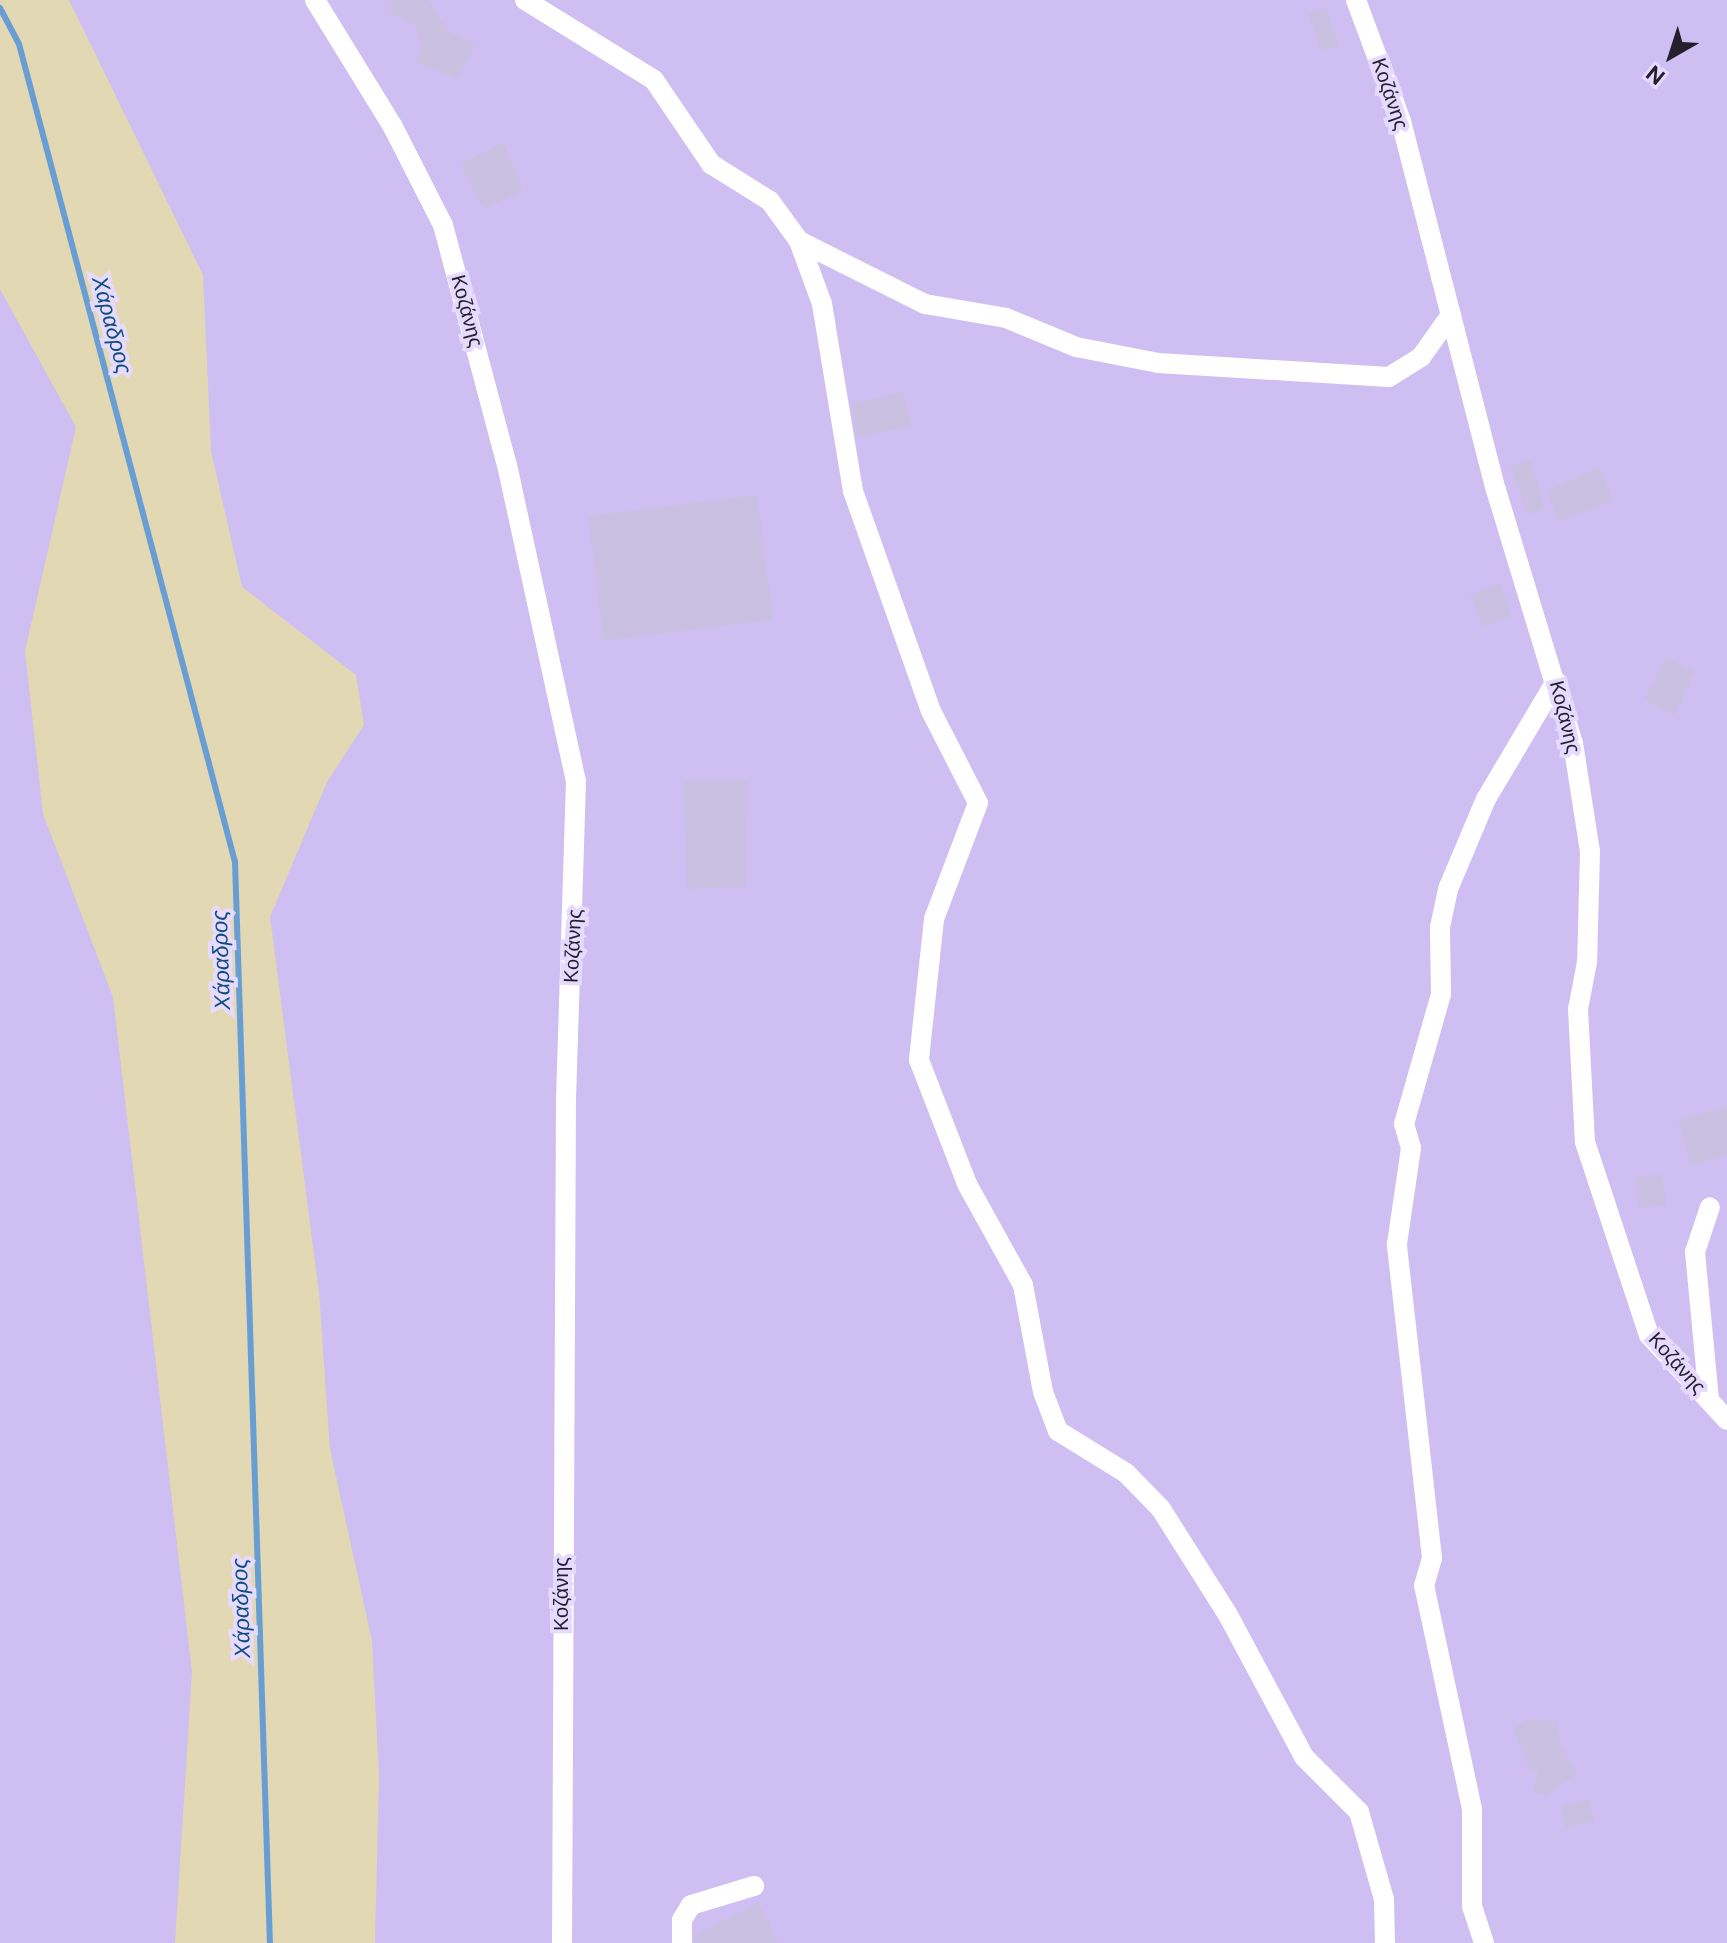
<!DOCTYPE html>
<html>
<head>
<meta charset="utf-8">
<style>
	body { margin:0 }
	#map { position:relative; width:1727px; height:1943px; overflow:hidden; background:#e6dbfe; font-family:"DM Sans",sans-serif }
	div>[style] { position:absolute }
	.green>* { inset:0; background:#cfbef2 }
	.sand>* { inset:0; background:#e2d8b3 }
	.stream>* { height:6px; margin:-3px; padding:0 3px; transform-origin:3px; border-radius:3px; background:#689ed4 }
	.building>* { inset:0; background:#cac0e2 }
	.minor>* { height:20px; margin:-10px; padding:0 10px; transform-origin:10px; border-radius:10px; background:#fff }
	span { translate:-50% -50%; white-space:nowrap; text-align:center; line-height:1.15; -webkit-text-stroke:8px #e6dbfe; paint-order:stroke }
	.street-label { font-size:20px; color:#231f2c }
	.water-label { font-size:22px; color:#104c7f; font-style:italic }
	.north { position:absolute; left:1631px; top:16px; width:80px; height:80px; -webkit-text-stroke:6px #e6dbfe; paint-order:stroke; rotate:219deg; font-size:22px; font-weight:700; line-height:32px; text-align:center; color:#231f2c }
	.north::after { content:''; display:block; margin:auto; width:28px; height:36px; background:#231f2c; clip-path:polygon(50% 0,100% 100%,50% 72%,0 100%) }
</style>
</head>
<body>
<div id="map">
	<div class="green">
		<i style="clip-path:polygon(0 0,1727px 0,1727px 1943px,0 1943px)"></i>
	</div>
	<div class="sand">
		<i style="clip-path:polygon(0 0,69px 0,203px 275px,211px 451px,242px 587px,356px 675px,364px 725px,327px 782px,270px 917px,319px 1292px,330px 1449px,372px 1641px,379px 1775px,375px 1943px,175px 1943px,192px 1672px,113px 997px,43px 814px,25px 651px,76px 427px,0 289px)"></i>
	</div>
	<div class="stream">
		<i style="left:0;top:8px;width:41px;rotate:62.2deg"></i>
		<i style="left:19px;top:44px;width:846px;rotate:75.21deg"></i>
		<i style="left:235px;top:862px;width:1082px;rotate:88.15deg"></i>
	</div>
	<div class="building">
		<i style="clip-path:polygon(393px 0,428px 0,451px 33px,476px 44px,457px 79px,415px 62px,422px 47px,414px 24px,388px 13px)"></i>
		<i style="clip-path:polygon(1326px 7px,1339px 45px,1322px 52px,1308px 13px)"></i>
		<i style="clip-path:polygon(503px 143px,524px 190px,484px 209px,460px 164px)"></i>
		<i style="clip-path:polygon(902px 392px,912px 426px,857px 437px,852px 403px)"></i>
		<i style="clip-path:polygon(1530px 459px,1545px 508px,1528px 515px,1510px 466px)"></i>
		<i style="clip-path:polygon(1599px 467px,1614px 501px,1559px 521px,1547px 491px)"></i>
		<i style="clip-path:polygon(757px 495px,773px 620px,604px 641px,588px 516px)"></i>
		<i style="clip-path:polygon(1500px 583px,1512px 616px,1483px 627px,1470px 595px)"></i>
		<i style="clip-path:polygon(1666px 658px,1695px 672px,1674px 715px,1644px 700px)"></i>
		<i style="clip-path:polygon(747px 779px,746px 887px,687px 889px,684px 780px)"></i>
		<i style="clip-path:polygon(1727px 1107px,1727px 1156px,1690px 1165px,1678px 1119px)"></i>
		<i style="clip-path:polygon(1662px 1174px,1666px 1205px,1639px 1208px,1635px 1177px)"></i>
		<i style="clip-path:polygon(1528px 1719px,1557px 1721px,1561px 1744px,1577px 1774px,1547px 1795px,1533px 1792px,1538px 1770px,1530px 1771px,1513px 1729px)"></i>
		<i style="clip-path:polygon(1589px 1799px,1594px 1821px,1566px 1828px,1561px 1806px)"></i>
		<i style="clip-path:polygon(759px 1903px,778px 1943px,695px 1943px,695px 1935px)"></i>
	</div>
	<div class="minor">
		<i style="left:315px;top:0;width:149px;rotate:58.4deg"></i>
		<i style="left:393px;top:127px;width:110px;rotate:63deg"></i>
		<i style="left:443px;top:225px;width:248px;rotate:75.1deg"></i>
		<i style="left:507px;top:465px;width:323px;rotate:77.7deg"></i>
		<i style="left:576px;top:781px;width:318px;rotate:91.8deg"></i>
		<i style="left:566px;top:1099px;width:844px;rotate:90.27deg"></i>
		<i style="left:525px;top:0;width:152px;rotate:31.8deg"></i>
		<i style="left:654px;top:80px;width:102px;rotate:55.8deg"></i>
		<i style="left:711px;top:164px;width:70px;rotate:32.1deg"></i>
		<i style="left:770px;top:201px;width:49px;rotate:54.1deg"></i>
		<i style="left:799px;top:241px;width:67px;rotate:69.9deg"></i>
		<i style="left:822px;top:304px;width:190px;rotate:80.6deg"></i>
		<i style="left:853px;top:491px;width:233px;rotate:70.5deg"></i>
		<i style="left:931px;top:711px;width:103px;rotate:62.9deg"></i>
		<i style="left:978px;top:803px;width:124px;rotate:110.8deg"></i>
		<i style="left:934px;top:919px;width:142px;rotate:96.1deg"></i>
		<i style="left:919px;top:1060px;width:133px;rotate:68.8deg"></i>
		<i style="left:967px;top:1184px;width:115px;rotate:61deg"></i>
		<i style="left:1023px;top:1285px;width:109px;rotate:79.4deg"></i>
		<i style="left:1043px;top:1392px;width:42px;rotate:69deg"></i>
		<i style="left:1058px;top:1431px;width:80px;rotate:31.7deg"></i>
		<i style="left:1126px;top:1473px;width:50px;rotate:45.8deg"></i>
		<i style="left:1161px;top:1509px;width:125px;rotate:57.7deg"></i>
		<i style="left:1228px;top:1615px;width:161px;rotate:61.8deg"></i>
		<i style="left:1304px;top:1757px;width:78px;rotate:45deg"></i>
		<i style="left:1359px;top:1812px;width:91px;rotate:74deg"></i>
		<i style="left:1384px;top:1899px;width:44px;rotate:88.7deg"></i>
		<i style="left:1356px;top:0;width:129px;rotate:69.6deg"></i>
		<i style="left:1401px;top:121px;width:381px;rotate:75.6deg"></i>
		<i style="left:1496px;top:490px;width:264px;rotate:73.1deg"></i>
		<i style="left:1573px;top:743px;width:109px;rotate:81.1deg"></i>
		<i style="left:1590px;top:851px;width:111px;rotate:91.5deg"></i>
		<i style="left:1587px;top:962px;width:48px;rotate:100.8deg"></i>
		<i style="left:1578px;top:1009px;width:133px;rotate:87deg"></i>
		<i style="left:1585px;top:1142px;width:203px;rotate:71.7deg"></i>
		<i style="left:1649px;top:1335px;width:115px;rotate:47.5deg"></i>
		<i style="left:799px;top:241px;width:141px;rotate:26.6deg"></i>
		<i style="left:925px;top:304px;width:82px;rotate:9.8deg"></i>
		<i style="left:1006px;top:318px;width:76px;rotate:22.5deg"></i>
		<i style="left:1076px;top:347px;width:84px;rotate:11deg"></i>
		<i style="left:1158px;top:363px;width:231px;rotate:3.5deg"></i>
		<i style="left:1389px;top:377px;width:38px;rotate:-32deg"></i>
		<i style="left:1421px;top:357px;width:52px;rotate:-54.5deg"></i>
		<i style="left:1709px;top:1400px;width:149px;rotate:-95.4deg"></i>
		<i style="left:1695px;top:1252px;width:47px;rotate:-71.6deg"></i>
		<i style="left:682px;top:1943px;width:23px;rotate:-90deg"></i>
		<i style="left:682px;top:1920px;width:17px;rotate:-59deg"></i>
		<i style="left:691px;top:1905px;width:66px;rotate:-16.8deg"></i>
		<i style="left:1484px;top:1943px;width:39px;rotate:-108deg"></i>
		<i style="left:1472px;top:1906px;width:97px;rotate:-90deg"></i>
		<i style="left:1472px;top:1809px;width:228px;rotate:-102.1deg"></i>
		<i style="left:1424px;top:1586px;width:29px;rotate:-74deg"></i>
		<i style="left:1432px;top:1558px;width:316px;rotate:-96.4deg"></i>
		<i style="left:1397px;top:1244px;width:97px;rotate:-81.7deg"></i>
		<i style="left:1411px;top:1148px;width:25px;rotate:-106deg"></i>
		<i style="left:1404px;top:1124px;width:135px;rotate:-74.1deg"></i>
		<i style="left:1441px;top:994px;width:67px;rotate:-90.9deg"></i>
		<i style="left:1440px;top:927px;width:39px;rotate:-78deg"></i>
		<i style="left:1448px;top:889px;width:98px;rotate:-67.1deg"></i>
		<i style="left:1486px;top:799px;width:137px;rotate:-59.3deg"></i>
	</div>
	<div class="street-label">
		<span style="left:1390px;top:94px;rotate:71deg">Κοζάνης</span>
		<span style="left:467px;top:311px;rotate:75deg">Κοζάνης</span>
		<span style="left:1565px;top:717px;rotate:76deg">Κοζάνης</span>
		<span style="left:573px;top:946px;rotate:-87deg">Κοζάνης</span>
		<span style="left:1677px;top:1363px;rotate:48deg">Κοζάνης</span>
		<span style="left:561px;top:1594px;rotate:-90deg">Κοζάνης</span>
	</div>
	<div class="water-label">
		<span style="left:112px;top:325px;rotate:75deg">Χάραδρος</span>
		<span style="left:221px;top:960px;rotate:-92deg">Χάραδρος</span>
		<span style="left:241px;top:1608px;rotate:-92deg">Χάραδρος</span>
	</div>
	<div class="north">N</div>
</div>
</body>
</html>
